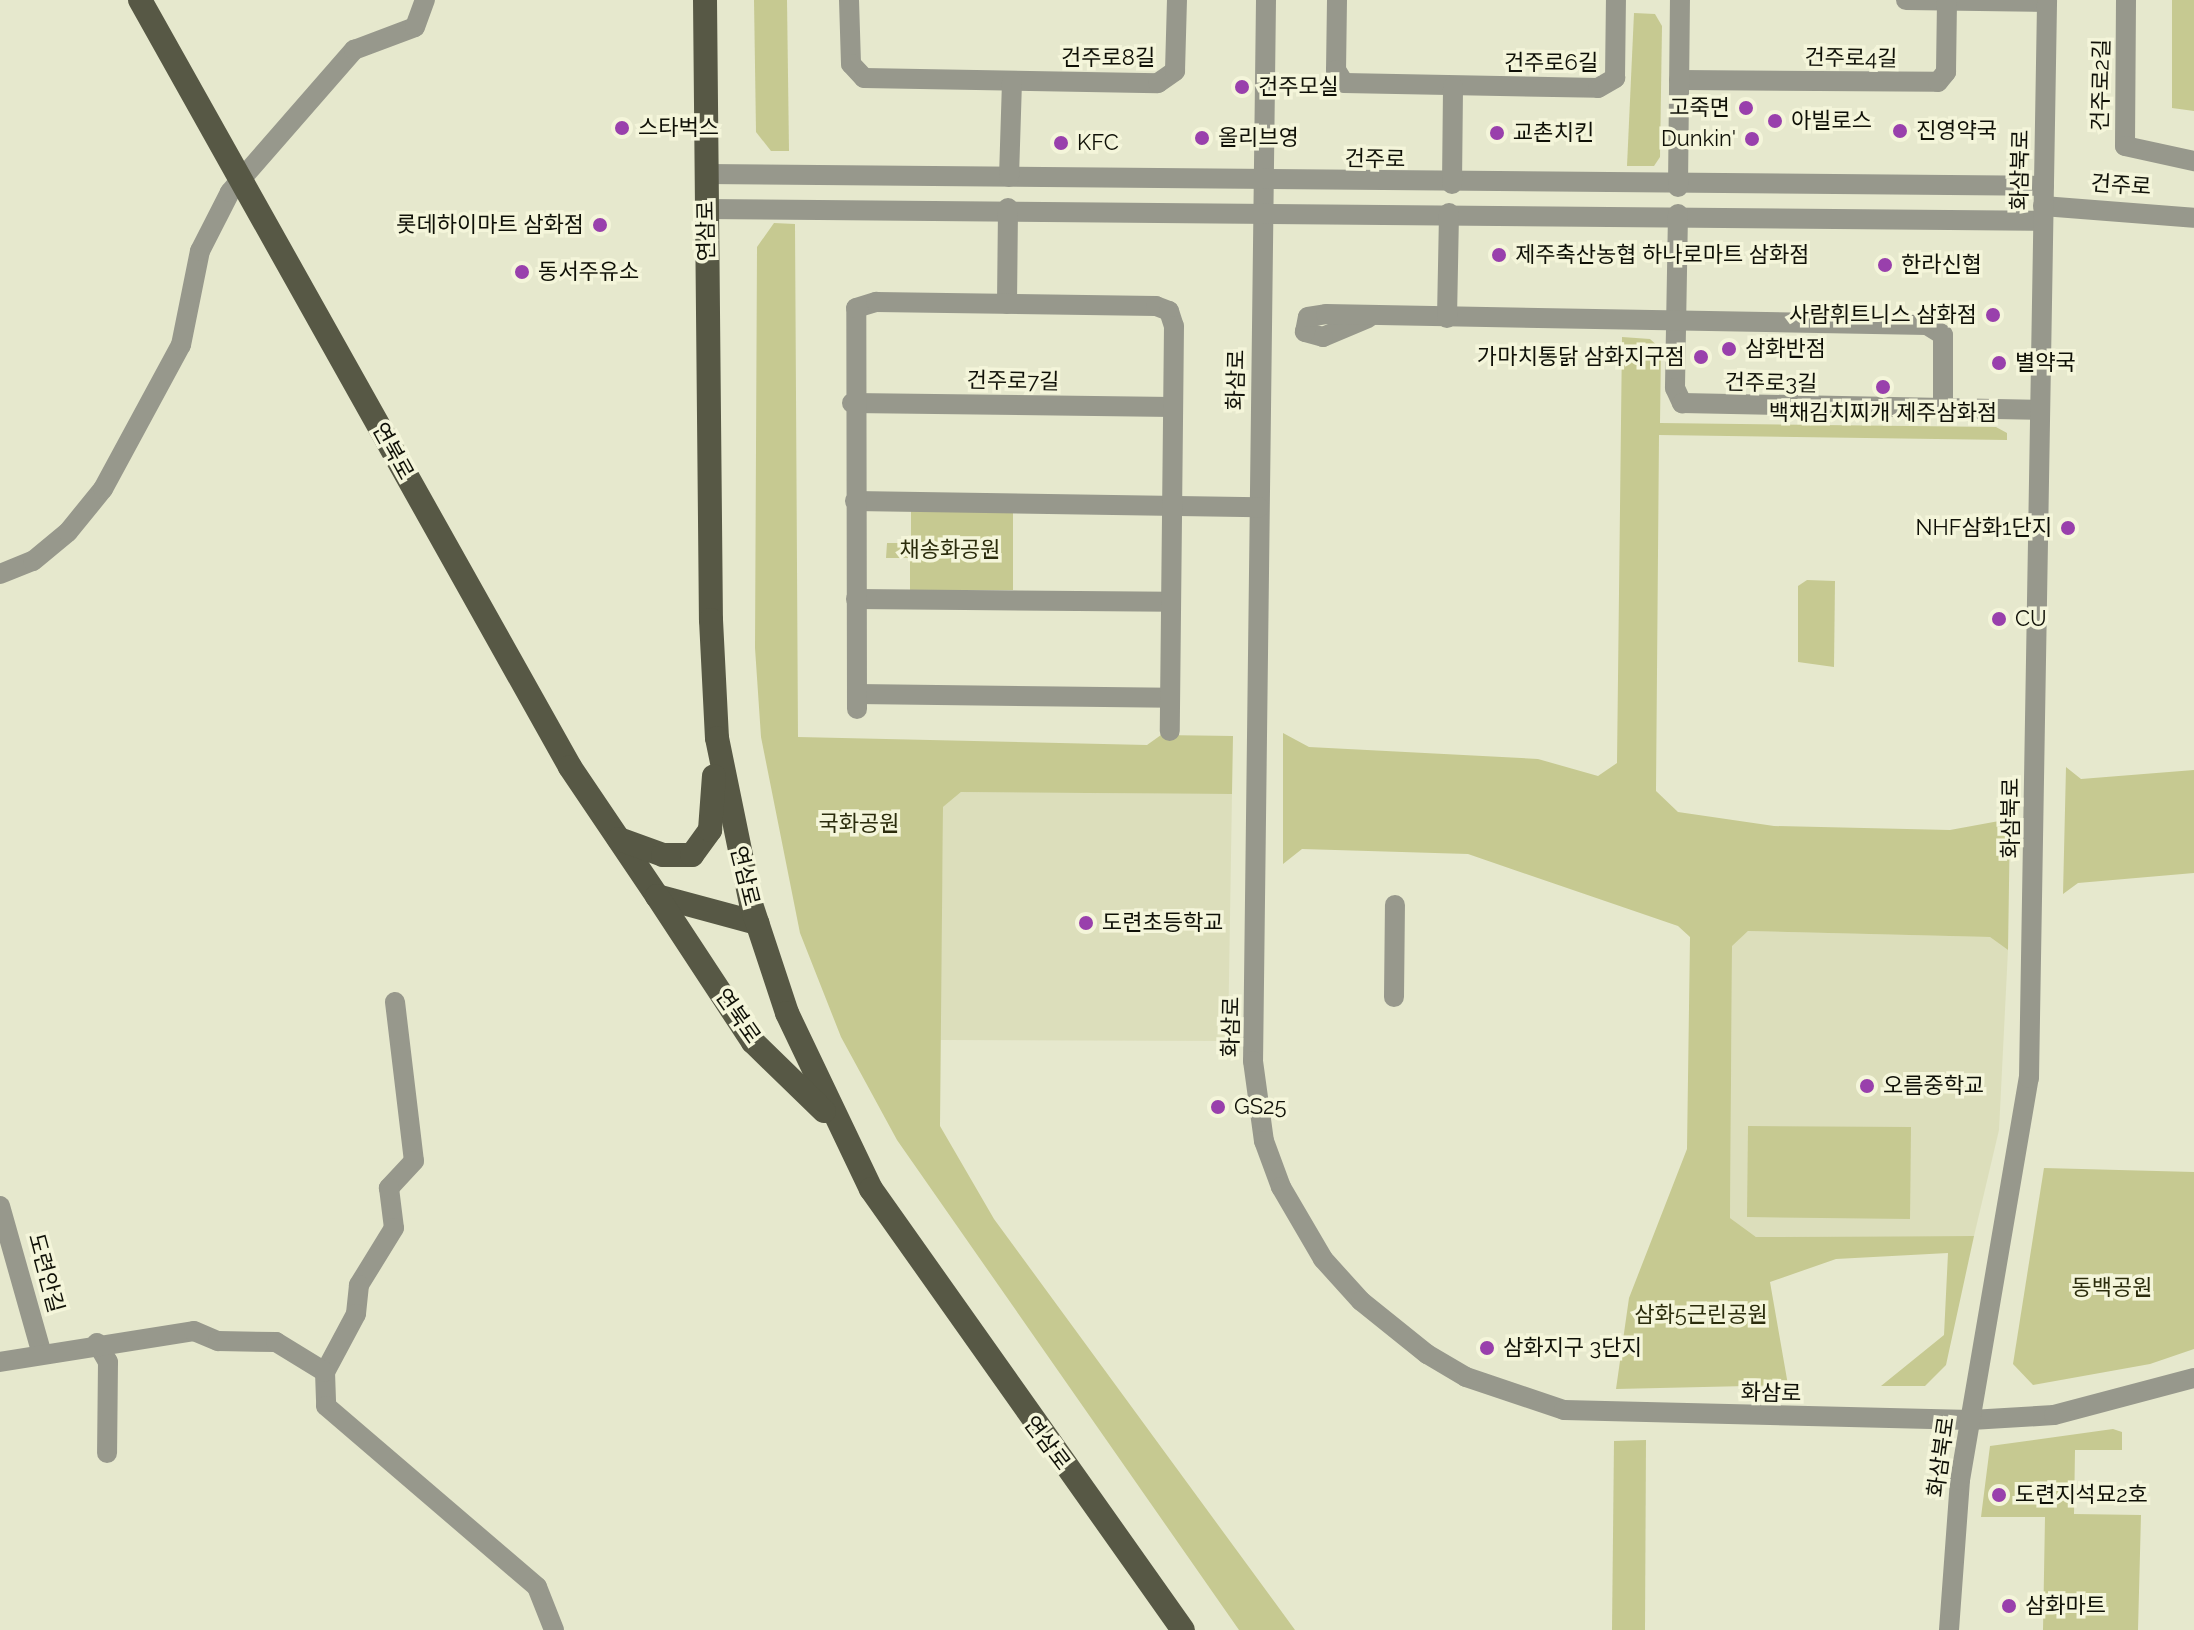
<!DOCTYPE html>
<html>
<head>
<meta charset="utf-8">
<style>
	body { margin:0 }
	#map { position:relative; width:2194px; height:1630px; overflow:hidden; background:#e6e8cd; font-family:Raleway,"Noto Sans KR",sans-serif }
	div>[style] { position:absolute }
	.built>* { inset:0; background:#dcdebb }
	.green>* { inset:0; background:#c6c991 }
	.minor>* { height:20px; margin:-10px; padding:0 10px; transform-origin:10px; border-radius:10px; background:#97988c }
	.major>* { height:24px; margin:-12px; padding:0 12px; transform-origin:12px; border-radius:12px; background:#575845 }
	.dots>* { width:22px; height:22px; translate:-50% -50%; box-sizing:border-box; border:4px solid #f4f5da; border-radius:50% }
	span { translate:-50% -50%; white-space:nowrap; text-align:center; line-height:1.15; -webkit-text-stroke:7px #f4f5da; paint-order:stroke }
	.street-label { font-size:22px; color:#0f1007 }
	.poi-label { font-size:22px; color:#0f1007 }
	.left { translate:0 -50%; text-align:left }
	.right { translate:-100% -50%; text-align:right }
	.park-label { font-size:22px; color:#2b2c0c }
</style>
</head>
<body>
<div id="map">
	<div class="built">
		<i style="clip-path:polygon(961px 792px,1232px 794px,1228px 1041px,940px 1040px,943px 807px)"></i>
		<i style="clip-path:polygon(1748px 931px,1990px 937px,2008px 950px,1999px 1130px,1974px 1236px,1756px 1237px,1730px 1218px,1732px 945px)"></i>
	</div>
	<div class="green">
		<i style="clip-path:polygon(754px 0,787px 0,789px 151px,771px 151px,756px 132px)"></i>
		<i style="clip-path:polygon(2172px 0,2194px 0,2194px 111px,2172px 108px)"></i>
		<i style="clip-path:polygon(1634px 13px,1655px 14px,1662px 26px,1660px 157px,1654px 166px,1627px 166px)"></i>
		<i style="clip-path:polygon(774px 223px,795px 224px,798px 737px,1147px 745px,1161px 735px,1233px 736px,1232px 794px,961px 792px,943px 807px,940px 1126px,994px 1219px,1295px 1630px,1239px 1630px,897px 1140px,841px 1037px,800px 933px,761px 737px,755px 648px,757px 247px)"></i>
		<i style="clip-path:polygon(1622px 337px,1650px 339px,1661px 349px,1660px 423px,1996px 427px,2007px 433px,2007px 440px,1659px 435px,1656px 791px,1678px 812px,1774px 826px,1950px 830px,2010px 819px,2008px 950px,1990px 937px,1748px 931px,1732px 946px,1730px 1218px,1756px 1237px,1974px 1236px,1946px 1365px,1925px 1386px,1881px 1386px,1944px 1335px,1948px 1253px,1836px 1259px,1770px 1282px,1788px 1385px,1616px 1389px,1629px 1298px,1687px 1149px,1690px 937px,1678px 926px,1468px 854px,1302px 849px,1283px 864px,1283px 733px,1309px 747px,1538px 759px,1598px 776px,1617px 763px)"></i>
		<i style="clip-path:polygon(911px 510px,1013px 511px,1013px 590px,910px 590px,910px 558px,886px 558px,887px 543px,911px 543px)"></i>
		<i style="clip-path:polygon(1807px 580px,1835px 581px,1834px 667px,1798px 662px,1798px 586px)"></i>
		<i style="clip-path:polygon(2066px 767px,2081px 779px,2194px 770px,2194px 873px,2078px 883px,2063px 894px)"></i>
		<i style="clip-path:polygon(1748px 1126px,1911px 1127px,1910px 1219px,1747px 1217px)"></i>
		<i style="clip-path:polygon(2044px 1168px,2194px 1172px,2194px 1349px,2150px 1364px,2033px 1385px,2013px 1364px)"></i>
		<i style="clip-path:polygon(2113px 1429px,2122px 1432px,2122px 1450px,2075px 1450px,2074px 1514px,2141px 1515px,2138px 1630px,2043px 1630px,2045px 1517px,1981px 1517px,1990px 1446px)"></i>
		<i style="clip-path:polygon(1646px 1440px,1645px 1630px,1612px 1630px,1614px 1441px)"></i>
	</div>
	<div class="minor">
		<i style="left:849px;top:0;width:64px;rotate:88.2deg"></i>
		<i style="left:851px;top:64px;width:19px;rotate:47deg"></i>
		<i style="left:864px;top:78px;width:294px;rotate:1deg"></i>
		<i style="left:1158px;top:83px;width:21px;rotate:-35deg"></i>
		<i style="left:1175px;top:71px;width:71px;rotate:-88.4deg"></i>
		<i style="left:1266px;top:0;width:1061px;rotate:90.7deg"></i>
		<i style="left:1253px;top:1061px;width:81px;rotate:82.2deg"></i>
		<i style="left:1264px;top:1141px;width:49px;rotate:69.7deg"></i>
		<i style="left:1281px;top:1187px;width:83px;rotate:59.7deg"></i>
		<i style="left:1323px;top:1259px;width:57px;rotate:47.9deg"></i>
		<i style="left:1361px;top:1301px;width:85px;rotate:38.8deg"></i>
		<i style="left:1427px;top:1354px;width:45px;rotate:30.5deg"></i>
		<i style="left:1466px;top:1377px;width:103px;rotate:18.6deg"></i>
		<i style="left:1564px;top:1410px;width:407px;rotate:1.4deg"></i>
		<i style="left:1971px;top:1420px;width:83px;rotate:-3.4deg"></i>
		<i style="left:2054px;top:1415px;width:145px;rotate:-14.8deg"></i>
		<i style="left:1337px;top:0;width:70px;rotate:90.8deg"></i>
		<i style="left:1336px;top:70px;width:15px;rotate:58deg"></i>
		<i style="left:1344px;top:83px;width:254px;rotate:1.1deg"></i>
		<i style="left:1598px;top:88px;width:20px;rotate:-30deg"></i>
		<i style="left:1615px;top:78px;width:78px;rotate:-89.3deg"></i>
		<i style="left:1906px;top:0;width:141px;rotate:0.8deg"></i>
		<i style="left:2126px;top:0;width:146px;rotate:90.4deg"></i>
		<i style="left:2125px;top:146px;width:71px;rotate:12.3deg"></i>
		<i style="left:1679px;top:80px;width:259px;rotate:0.4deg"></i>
		<i style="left:1938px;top:82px;width:13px;rotate:-51deg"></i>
		<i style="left:1946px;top:72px;width:72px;rotate:-89.2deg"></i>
		<i style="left:706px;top:174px;width:1338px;rotate:0.51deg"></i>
		<i style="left:1009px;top:177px;width:96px;rotate:-88.2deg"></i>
		<i style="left:1452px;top:184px;width:97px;rotate:-89.4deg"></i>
		<i style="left:1678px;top:187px;width:187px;rotate:-89.4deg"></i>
		<i style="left:2043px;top:206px;width:151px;rotate:4.5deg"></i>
		<i style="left:705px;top:209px;width:1337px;rotate:0.51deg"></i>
		<i style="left:1678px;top:214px;width:174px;rotate:91deg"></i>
		<i style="left:1675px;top:388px;width:17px;rotate:65deg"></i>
		<i style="left:1682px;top:403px;width:355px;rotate:1.1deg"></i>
		<i style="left:1007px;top:304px;width:96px;rotate:-89.4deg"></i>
		<i style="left:1368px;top:318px;width:49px;rotate:157.1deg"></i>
		<i style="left:1323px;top:337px;width:19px;rotate:-164deg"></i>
		<i style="left:1305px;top:332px;width:15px;rotate:-79deg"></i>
		<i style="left:1308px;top:317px;width:18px;rotate:-9deg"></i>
		<i style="left:1326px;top:314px;width:601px;rotate:1.05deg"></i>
		<i style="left:1927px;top:325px;width:19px;rotate:32deg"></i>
		<i style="left:1943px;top:335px;width:74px;rotate:90deg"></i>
		<i style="left:1447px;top:318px;width:105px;rotate:-88.9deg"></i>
		<i style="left:852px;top:403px;width:321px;rotate:0.7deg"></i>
		<i style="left:855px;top:501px;width:404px;rotate:0.9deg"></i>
		<i style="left:0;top:574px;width:35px;rotate:-22deg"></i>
		<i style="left:33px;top:561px;width:45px;rotate:-39.6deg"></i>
		<i style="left:68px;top:532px;width:55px;rotate:-50.9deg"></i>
		<i style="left:103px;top:489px;width:164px;rotate:-61.6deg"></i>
		<i style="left:181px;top:345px;width:96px;rotate:-78.6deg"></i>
		<i style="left:200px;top:251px;width:66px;rotate:-63deg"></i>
		<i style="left:230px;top:192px;width:189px;rotate:-48.9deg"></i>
		<i style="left:354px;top:50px;width:65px;rotate:-20.7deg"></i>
		<i style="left:415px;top:27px;width:29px;rotate:-70deg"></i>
		<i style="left:856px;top:599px;width:314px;rotate:0.5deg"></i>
		<i style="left:857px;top:694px;width:313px;rotate:0.7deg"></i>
		<i style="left:857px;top:709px;width:401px;rotate:-90.1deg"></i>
		<i style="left:856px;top:308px;width:21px;rotate:-17deg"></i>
		<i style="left:876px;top:302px;width:280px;rotate:0.8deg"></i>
		<i style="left:1156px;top:306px;width:14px;rotate:21deg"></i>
		<i style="left:1169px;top:311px;width:16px;rotate:72deg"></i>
		<i style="left:1174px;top:326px;width:405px;rotate:90.6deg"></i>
		<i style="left:1394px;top:997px;width:92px;rotate:-89.4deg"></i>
		<i style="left:395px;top:1002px;width:160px;rotate:83.2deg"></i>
		<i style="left:414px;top:1161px;width:37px;rotate:133deg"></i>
		<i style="left:389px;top:1188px;width:40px;rotate:82.9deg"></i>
		<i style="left:394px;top:1228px;width:67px;rotate:121.6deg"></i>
		<i style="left:359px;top:1285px;width:29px;rotate:96deg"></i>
		<i style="left:356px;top:1314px;width:66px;rotate:118.1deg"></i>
		<i style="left:325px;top:1372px;width:34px;rotate:88deg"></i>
		<i style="left:326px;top:1406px;width:278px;rotate:40.6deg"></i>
		<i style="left:537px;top:1587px;width:46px;rotate:68.4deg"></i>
		<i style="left:0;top:1206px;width:154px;rotate:74.2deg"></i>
		<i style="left:97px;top:1343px;width:22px;rotate:60deg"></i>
		<i style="left:108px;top:1362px;width:91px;rotate:90.6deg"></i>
		<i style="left:0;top:1362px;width:196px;rotate:-9.1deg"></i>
		<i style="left:194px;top:1331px;width:26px;rotate:23deg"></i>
		<i style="left:218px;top:1341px;width:58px;rotate:1deg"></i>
		<i style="left:276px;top:1342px;width:57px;rotate:31.5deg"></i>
		<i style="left:1949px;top:1630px;width:150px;rotate:-85.8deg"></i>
		<i style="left:1960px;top:1480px;width:408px;rotate:-80.3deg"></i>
		<i style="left:2029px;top:1078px;width:1078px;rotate:-89.04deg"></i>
	</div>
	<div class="major">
		<i style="left:140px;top:0;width:879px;rotate:60.72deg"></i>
		<i style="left:570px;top:767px;width:156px;rotate:56deg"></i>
		<i style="left:657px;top:896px;width:104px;rotate:15.1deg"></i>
		<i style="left:705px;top:0;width:620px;rotate:89.45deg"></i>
		<i style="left:711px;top:620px;width:118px;rotate:87.1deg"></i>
		<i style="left:717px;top:738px;width:169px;rotate:78.4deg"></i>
		<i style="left:751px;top:904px;width:115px;rotate:71.7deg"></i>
		<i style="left:787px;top:1013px;width:195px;rotate:64.5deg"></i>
		<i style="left:871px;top:1189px;width:540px;rotate:54.72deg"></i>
		<i style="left:619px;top:839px;width:47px;rotate:20deg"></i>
		<i style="left:663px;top:855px;width:29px"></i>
		<i style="left:692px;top:855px;width:31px;rotate:-54deg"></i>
		<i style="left:710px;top:830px;width:54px;rotate:-85.8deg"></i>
		<i style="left:657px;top:896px;width:175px;rotate:56.7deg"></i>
		<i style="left:753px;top:1042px;width:99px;rotate:44.2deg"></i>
	</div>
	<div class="dots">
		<i style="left:1242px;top:87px;background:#9940ac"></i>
		<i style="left:1746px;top:108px;background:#9940ac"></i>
		<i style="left:1775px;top:121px;background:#9940ac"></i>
		<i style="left:622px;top:128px;background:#9940ac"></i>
		<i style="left:1900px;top:131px;background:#9940ac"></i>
		<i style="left:1497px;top:133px;background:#9940ac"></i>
		<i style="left:1202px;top:138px;background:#9940ac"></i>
		<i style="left:1752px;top:139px;background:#9940ac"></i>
		<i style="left:1061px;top:143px;background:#9940ac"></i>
		<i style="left:600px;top:225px;background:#9940ac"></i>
		<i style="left:1499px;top:255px;background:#9940ac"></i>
		<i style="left:1885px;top:265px;background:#9940ac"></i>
		<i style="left:522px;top:272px;background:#9940ac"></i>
		<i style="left:1993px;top:315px;background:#9940ac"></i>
		<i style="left:1729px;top:349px;background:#9940ac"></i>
		<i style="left:1701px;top:357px;background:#9940ac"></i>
		<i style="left:1999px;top:363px;background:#9940ac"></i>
		<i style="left:1883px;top:387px;background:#9940ac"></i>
		<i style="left:2068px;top:528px;background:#9940ac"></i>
		<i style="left:1999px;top:619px;background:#9940ac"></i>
		<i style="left:1086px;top:923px;background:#9940ac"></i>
		<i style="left:1867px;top:1086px;background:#9940ac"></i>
		<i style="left:1218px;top:1107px;background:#9940ac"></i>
		<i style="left:1487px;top:1348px;background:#9940ac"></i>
		<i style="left:1999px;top:1495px;background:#9940ac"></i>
		<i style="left:2009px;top:1606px;background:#9940ac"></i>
	</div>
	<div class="street-label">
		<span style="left:1108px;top:58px">건주로8길</span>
		<span style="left:1851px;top:58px;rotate:1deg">건주로4길</span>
		<span style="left:1551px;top:63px">건주로6길</span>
		<span style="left:2101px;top:85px;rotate:-89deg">건주로2길</span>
		<span style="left:1375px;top:159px;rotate:1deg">건주로</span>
		<span style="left:2020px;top:170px;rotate:-89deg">화삼북로</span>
		<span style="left:2121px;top:185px;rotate:4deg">건주로</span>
		<span style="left:706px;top:231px;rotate:-91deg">연삼로</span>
		<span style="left:1236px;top:380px;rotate:-89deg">화삼로</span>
		<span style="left:1013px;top:381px;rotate:1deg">건주로7길</span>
		<span style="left:1771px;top:383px;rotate:1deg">건주로3길</span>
		<span style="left:393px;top:451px;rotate:61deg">연북로</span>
		<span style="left:2011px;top:818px;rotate:-90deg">화삼북로</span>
		<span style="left:745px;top:876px;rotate:76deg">연삼로</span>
		<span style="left:738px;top:1016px;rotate:55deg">연북로</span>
		<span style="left:1231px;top:1027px;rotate:-89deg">화삼로</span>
		<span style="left:46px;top:1273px;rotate:75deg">도련안길</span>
		<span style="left:1771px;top:1393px;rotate:1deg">화삼로</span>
		<span style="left:1047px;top:1443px;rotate:53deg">연삼로</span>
		<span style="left:1941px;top:1457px;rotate:-82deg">화삼북로</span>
	</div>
	<div class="poi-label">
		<span class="left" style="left:1258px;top:87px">건주모실</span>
		<span class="right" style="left:1730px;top:108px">고죽면</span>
		<span class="left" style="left:1791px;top:121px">아빌로스</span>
		<span class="left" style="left:638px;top:128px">스타벅스</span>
		<span class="left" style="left:1916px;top:131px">진영약국</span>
		<span class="left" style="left:1513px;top:133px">교촌치킨</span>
		<span class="left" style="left:1218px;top:138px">올리브영</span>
		<span class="right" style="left:1736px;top:139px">Dunkin'</span>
		<span class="left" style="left:1077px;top:143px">KFC</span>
		<span class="right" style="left:584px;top:225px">롯데하이마트 삼화점</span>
		<span class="left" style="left:1515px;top:255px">제주축산농협 하나로마트 삼화점</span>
		<span class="left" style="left:1901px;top:265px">한라신협</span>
		<span class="left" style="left:538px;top:272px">동서주유소</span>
		<span class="right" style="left:1977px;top:315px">사람휘트니스 삼화점</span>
		<span class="left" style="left:1745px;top:349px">삼화반점</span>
		<span class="right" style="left:1685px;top:357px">가마치통닭 삼화지구점</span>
		<span class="left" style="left:2015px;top:363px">별약국</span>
		<span style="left:1883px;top:413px">백채김치찌개 제주삼화점</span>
		<span class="right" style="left:2052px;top:528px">NHF삼화1단지</span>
		<span class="left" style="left:2015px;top:619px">CU</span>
		<span class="left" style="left:1102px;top:923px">도련초등학교</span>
		<span class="left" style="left:1883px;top:1086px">오름중학교</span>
		<span class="left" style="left:1234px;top:1107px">GS25</span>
		<span class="left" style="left:1503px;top:1348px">삼화지구 3단지</span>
		<span class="left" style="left:2015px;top:1495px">도련지석묘2호</span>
		<span class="left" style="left:2025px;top:1606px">삼화마트</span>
	</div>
	<div class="park-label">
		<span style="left:950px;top:550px">채송화공원</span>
		<span style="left:859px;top:824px">국화공원</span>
		<span style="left:2112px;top:1288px">동백공원</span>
		<span style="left:1701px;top:1315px">삼화5근린공원</span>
	</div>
</div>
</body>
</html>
